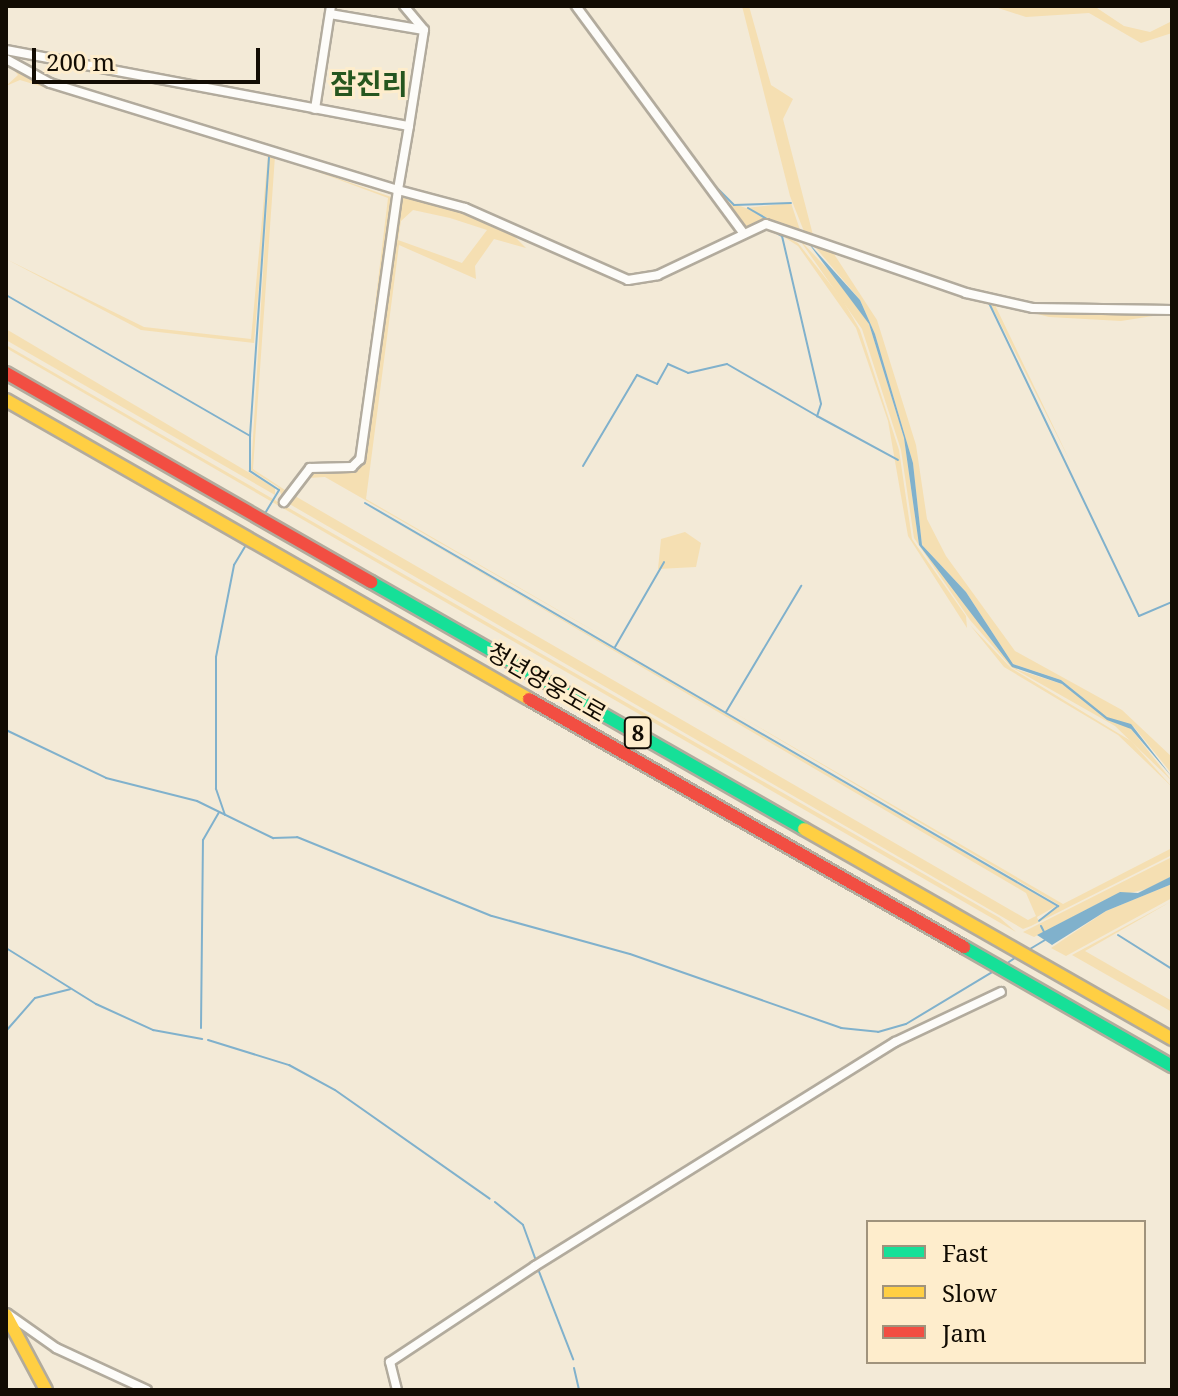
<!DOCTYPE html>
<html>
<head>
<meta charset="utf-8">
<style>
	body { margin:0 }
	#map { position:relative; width:1178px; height:1396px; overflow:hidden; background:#f3ead7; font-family:"Noto Serif","Noto Sans KR",serif }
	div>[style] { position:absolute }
	.green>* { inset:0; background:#f5dfb2 }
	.water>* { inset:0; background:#80b1cc }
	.stream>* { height:2px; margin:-1px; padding:0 1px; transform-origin:1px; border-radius:1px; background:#80b1cc }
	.roads { filter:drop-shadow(2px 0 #b2ab9d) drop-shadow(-2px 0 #b2ab9d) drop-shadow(0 2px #b2ab9d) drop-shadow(0 -2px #b2ab9d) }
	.street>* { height:8px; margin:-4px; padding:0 4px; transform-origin:4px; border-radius:4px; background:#fdfcf9 }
	.fast>* { height:12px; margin:-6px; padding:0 6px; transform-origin:6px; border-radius:6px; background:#16e098 }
	.slow>* { height:12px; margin:-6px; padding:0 6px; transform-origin:6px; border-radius:6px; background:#ffcf43 }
	.jam>* { height:12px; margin:-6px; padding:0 6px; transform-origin:6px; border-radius:6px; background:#f24e42 }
	span { translate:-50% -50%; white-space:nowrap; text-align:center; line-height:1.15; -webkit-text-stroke:6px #feedcc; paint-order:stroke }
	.shield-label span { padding:2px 6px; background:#feedcc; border:2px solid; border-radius:6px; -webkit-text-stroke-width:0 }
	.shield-label { font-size:22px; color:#120c03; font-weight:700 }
	.street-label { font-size:24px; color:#120c03 }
	.quarter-label { font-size:28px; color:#26561f; font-weight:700 }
	.frame { position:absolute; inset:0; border:8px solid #120c03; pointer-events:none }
	.legend { position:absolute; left:866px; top:1220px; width:280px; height:144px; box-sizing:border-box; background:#feedcc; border:2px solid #a0937c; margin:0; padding:10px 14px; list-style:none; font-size:24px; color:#120c03 }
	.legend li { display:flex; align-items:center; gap:16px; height:40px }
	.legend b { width:40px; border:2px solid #a0937c }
	.scale { position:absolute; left:32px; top:48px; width:228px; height:36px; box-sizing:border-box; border:4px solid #120c03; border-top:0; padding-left:10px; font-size:24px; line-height:28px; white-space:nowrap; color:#120c03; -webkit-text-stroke:6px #feedcc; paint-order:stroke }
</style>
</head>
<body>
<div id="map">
	<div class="green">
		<i style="clip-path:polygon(578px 6px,725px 201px,746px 208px,791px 203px,801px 233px,767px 221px,741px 228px)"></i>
		<i style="clip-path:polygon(742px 6px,749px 6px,771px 85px,793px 99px,783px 119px,813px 235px,805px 234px,790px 196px)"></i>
		<i style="clip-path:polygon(992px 6px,1094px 6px,1124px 26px,1150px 32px,1172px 21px,1172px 33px,1141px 43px,1089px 13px,1026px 17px)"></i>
		<i style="clip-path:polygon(6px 61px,58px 90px,262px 154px,20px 80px,6px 86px,18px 75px)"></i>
		<i style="clip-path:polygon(evenodd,268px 154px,394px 198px,358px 456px,345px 465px,305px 469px,284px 501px,278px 487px,251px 470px,270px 157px,254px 343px,141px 330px,6px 259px,144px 327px,251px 339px,268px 154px,275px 156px,388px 198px,357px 454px,347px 463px,307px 466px,285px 490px,253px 469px,275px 156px)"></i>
		<i style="clip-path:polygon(evenodd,413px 196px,507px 229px,526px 248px,494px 239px,475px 266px,476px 279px,399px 245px,366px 499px,615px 643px,325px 477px,308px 478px,295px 496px,1028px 920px,1036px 916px,1026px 893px,364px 504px,1056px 906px,1037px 917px,1039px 922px,1059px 905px,728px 709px,1063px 904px,1172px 848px,1172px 855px,1031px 926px,1023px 929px,286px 502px,312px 471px,353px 469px,362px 461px,400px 198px,413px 196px,413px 210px,450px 218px,487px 230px,462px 263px,398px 240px,401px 221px,413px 210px)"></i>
		<i style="clip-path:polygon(770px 228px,798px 243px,842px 299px,860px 330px,899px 450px,912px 539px,966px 616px,967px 628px,908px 536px,888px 421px,856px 328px,798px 246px)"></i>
		<i style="clip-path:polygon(799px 239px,858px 301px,869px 324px,904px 438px,919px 545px,1018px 670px,1062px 684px,1131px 729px,1172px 781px,1115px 726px,1011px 667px,970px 620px,914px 538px,901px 450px,862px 329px)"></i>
		<i style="clip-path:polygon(810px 241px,1032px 310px,1172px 313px,1121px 321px,1049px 317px,994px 303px,1071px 463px,990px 303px,834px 254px,877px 320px,916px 445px,927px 519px,946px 556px,1015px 651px,1122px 710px,1172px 757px,1172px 774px,1134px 727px,1107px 717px,1061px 680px,1013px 664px,966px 592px,922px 545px,913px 463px,875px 334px,860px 300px)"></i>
		<i style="clip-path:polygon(6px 329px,275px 488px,275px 495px,6px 340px)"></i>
		<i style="clip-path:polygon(6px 345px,1000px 918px,1016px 932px,6px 348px)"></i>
		<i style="clip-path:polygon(685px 532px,701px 543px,696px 567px,658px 569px,661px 539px)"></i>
		<i style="clip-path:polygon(970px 625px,1011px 668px,1131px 741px,1172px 787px,1118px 735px,1004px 667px)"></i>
		<i style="clip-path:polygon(1172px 857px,1172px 876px,1151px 888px,1109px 898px,1034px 937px,1023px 932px)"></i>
		<i style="clip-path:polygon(1172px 884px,1172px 898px,1066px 956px,1051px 948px,1106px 911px)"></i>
		<i style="clip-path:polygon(1172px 901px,1085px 951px,1172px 1001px,1172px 1012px,1072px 955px)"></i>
	</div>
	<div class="water">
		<i style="clip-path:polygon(806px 240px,860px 300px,875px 334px,913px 463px,922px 545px,966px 592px,1013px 664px,1061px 680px,1107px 717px,1131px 724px,1172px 777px,1131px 729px,1107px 720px,1062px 684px,1012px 667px,919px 545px,904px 438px,869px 324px)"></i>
		<i style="clip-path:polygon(1172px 876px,1172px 884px,1106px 911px,1052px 945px,1037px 935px,1120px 892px,1138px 893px)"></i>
	</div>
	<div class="stream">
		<i style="left:594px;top:23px;width:190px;rotate:53.8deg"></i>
		<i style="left:710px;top:181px;width:34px;rotate:45deg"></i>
		<i style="left:734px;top:205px;width:57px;rotate:-2deg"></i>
		<i style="left:748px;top:208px;width:22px;rotate:30deg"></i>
		<i style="left:771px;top:230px;width:13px;rotate:29deg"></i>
		<i style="left:782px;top:236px;width:172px;rotate:76.9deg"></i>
		<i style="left:821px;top:404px;width:13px;rotate:108deg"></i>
		<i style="left:817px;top:416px;width:92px;rotate:28.5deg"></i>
		<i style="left:6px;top:295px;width:282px;rotate:30deg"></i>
		<i style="left:989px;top:303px;width:347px;rotate:64.4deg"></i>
		<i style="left:1139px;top:616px;width:36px;rotate:-23deg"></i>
		<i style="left:583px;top:466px;width:106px;rotate:-59.3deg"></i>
		<i style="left:637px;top:375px;width:22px;rotate:24deg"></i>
		<i style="left:657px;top:384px;width:23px;rotate:-61deg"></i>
		<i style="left:668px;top:364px;width:22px;rotate:24deg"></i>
		<i style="left:688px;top:373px;width:40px;rotate:-13deg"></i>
		<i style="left:727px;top:364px;width:104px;rotate:30deg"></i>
		<i style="left:365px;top:503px;width:802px;rotate:30.18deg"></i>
		<i style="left:1058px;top:906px;width:24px;rotate:142deg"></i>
		<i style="left:264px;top:515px;width:29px;rotate:-59deg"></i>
		<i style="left:279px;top:490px;width:35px;rotate:-147deg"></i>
		<i style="left:250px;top:471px;width:35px;rotate:-90deg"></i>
		<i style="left:250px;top:436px;width:280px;rotate:-86.1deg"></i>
		<i style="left:615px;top:647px;width:98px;rotate:-60deg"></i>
		<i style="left:726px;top:712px;width:147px;rotate:-59.2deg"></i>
		<i style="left:6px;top:730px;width:111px;rotate:25.6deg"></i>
		<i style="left:106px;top:778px;width:94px;rotate:14.2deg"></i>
		<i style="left:197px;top:801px;width:85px;rotate:26deg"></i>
		<i style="left:273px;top:838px;width:24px;rotate:-2deg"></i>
		<i style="left:297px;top:837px;width:210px;rotate:22.1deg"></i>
		<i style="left:492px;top:916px;width:143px;rotate:15.4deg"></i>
		<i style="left:630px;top:954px;width:224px;rotate:19.3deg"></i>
		<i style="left:841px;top:1028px;width:37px;rotate:6deg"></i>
		<i style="left:878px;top:1032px;width:29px;rotate:-16deg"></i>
		<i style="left:906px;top:1024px;width:103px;rotate:-31.1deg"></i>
		<i style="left:225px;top:815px;width:28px;rotate:-109deg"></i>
		<i style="left:216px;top:789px;width:132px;rotate:-90deg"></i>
		<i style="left:216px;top:657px;width:94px;rotate:-78.9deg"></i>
		<i style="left:234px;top:565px;width:23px;rotate:-59deg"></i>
		<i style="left:1041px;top:926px;width:7px;rotate:63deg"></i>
		<i style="left:1118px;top:935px;width:64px;rotate:32.2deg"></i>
		<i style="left:6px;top:948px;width:106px;rotate:31.9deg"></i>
		<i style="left:96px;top:1004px;width:63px;rotate:24.5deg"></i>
		<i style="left:153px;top:1030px;width:50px;rotate:10.4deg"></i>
		<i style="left:1030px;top:949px;width:17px;rotate:-31deg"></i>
		<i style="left:1006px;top:964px;width:14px;rotate:-34deg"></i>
		<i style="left:201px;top:1028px;width:188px;rotate:-89.4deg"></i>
		<i style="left:203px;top:840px;width:32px;rotate:-60deg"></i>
		<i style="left:6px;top:1031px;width:44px;rotate:-48.7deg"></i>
		<i style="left:35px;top:998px;width:36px;rotate:-14deg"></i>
		<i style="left:208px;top:1040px;width:85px;rotate:17.2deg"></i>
		<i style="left:289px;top:1065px;width:52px;rotate:28.5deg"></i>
		<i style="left:335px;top:1090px;width:189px;rotate:35.1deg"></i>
		<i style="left:495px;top:1202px;width:36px;rotate:39deg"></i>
		<i style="left:523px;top:1225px;width:38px;rotate:70deg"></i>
		<i style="left:538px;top:1269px;width:97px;rotate:68.7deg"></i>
		<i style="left:574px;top:1368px;width:23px;rotate:77deg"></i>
	</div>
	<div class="roads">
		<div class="street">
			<i style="left:404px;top:6px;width:31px;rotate:50deg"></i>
			<i style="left:576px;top:6px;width:280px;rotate:53.6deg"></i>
			<i style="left:330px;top:14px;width:95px;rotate:9.7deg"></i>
			<i style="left:424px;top:30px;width:97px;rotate:98.9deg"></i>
			<i style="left:6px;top:50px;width:410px;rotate:10.7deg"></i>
			<i style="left:409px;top:126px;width:65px;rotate:99.8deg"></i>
			<i style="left:398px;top:190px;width:69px;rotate:15deg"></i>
			<i style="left:465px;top:208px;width:178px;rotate:23.8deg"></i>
			<i style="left:628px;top:280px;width:30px;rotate:-9deg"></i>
			<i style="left:658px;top:275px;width:119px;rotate:-25.3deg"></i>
			<i style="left:766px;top:224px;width:212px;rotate:19deg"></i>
			<i style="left:966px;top:293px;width:69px;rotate:12.6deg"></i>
			<i style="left:1033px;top:308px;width:139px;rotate:0.8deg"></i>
			<i style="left:6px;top:59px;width:50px;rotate:28.6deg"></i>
			<i style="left:50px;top:83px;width:364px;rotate:17.1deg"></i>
			<i style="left:398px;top:190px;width:272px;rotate:98deg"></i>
			<i style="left:360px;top:459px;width:11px;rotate:135deg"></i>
			<i style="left:352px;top:467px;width:42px;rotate:178.6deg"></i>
			<i style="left:310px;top:468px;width:43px;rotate:127.4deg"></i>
			<i style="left:315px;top:109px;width:104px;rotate:-81.2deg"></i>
			<i style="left:8px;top:1314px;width:59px;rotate:35.3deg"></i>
			<i style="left:56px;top:1348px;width:100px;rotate:24.8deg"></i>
			<i style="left:397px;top:1390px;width:29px;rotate:-104deg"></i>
			<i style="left:390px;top:1362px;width:174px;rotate:-33.5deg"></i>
			<i style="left:535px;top:1266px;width:424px;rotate:-31.9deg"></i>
			<i style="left:895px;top:1042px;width:117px;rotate:-25.3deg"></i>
		</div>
		<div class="fast">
			<i style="left:371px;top:582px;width:498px;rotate:29.7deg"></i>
			<i style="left:964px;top:947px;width:240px;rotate:29.8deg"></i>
		</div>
		<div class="slow">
			<i style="left:6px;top:400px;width:602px;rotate:29.76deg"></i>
			<i style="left:804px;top:829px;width:424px;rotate:29.7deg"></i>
			<i style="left:6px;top:1315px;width:85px;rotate:61.9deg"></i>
		</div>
		<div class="jam">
			<i style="left:6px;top:373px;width:421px;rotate:29.8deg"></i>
			<i style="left:529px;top:699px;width:501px;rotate:29.69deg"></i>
		</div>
	</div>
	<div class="shield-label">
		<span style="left:638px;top:733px">8</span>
	</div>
	<div class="street-label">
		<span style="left:547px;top:682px;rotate:30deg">청년영웅도로</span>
	</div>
	<div class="quarter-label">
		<span style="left:369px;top:83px">잠진리</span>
	</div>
	<div class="frame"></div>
	<ul class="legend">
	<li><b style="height:10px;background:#16e098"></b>Fast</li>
	<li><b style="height:10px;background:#ffcf43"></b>Slow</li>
	<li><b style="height:10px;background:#f24e42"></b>Jam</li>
	</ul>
	<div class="scale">200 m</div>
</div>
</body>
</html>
